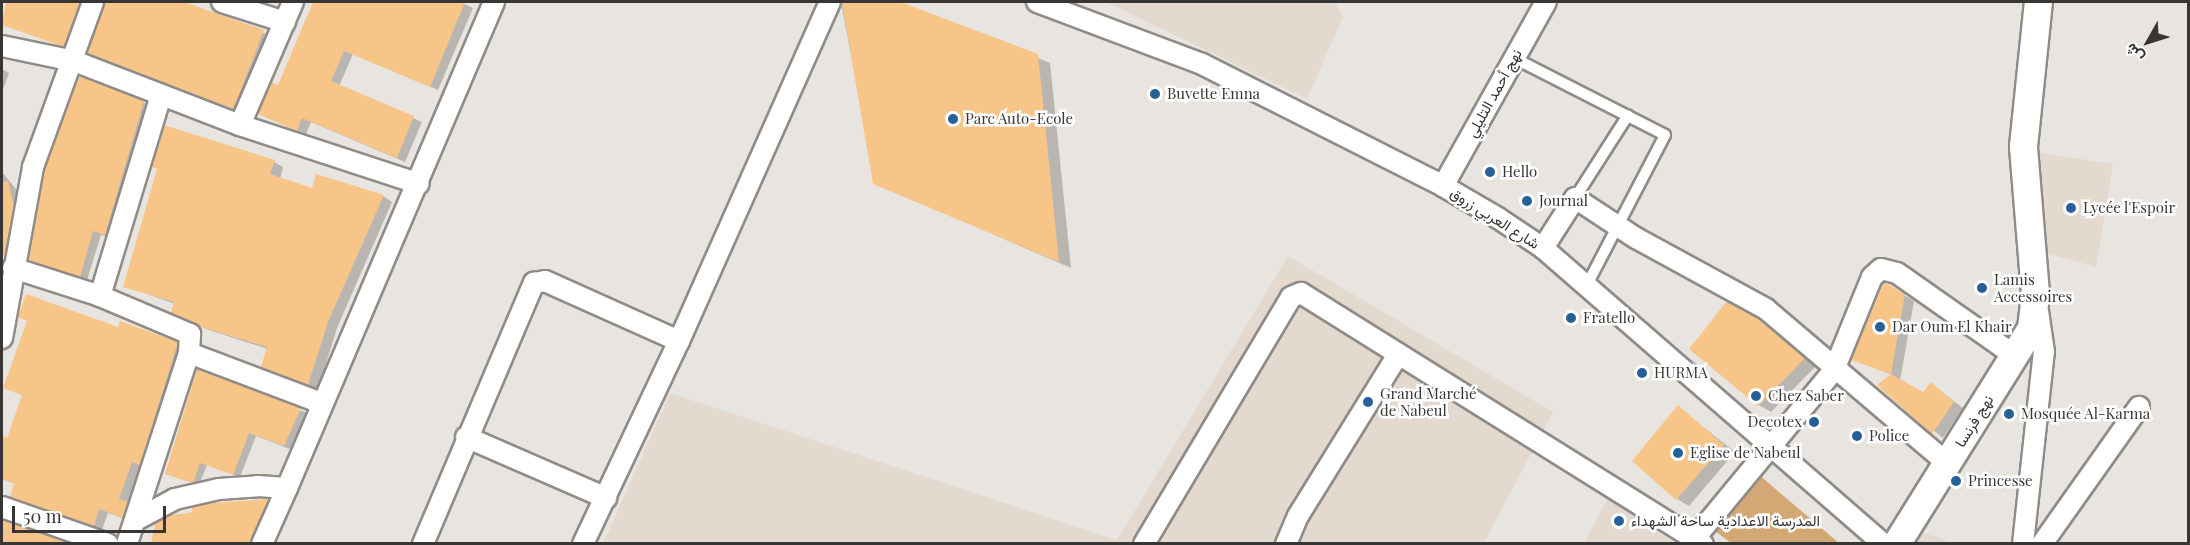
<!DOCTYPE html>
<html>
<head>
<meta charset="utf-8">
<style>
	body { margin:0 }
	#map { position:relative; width:2190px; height:545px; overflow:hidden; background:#e8e4df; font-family:"Playfair Display",Vazirmatn,serif }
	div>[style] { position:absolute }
	.built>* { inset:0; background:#e3d9ce }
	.green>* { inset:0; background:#d4a874 }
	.shadow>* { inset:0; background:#0003 }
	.building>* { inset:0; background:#f8c588 }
	.roads { filter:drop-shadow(2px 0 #908b87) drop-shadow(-2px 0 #908b87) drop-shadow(0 2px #908b87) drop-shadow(0 -2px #908b87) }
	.lane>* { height:10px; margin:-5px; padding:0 5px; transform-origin:5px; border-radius:5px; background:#fff }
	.street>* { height:20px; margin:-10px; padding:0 10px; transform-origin:10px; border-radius:10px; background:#fff }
	.secondary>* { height:27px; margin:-13.5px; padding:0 13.5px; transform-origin:13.5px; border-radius:13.5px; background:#fff }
	.dots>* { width:16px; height:16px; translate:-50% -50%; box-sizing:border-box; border:3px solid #fff; border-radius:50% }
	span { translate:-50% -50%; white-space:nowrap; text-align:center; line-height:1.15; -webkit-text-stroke:5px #fff; paint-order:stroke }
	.street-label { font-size:15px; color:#383634 }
	.poi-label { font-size:15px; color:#383634 }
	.left { translate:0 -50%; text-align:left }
	.right { translate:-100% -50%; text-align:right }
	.frame { position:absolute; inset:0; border:3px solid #383634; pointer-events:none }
	.north { position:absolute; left:2118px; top:12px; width:60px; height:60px; -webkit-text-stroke:4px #fff; paint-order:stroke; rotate:231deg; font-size:16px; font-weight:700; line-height:24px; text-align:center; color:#383634 }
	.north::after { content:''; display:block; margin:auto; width:21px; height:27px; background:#383634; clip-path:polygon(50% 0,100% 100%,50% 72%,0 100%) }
	.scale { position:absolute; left:12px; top:506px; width:154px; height:27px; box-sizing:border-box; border:3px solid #383634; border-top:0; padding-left:8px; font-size:18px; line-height:21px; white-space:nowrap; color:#383634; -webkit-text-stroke:4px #fff; paint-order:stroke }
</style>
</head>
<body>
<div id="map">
	<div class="built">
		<i style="clip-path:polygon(1106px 2px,1335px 2px,1343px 17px,1307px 99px)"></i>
		<i style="clip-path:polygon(2028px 151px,2113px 164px,2096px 267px,2042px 252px)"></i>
		<i style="clip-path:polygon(1288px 256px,1553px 412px,1484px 543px,603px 544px,670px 393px,1117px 540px)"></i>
		<i style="clip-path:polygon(1608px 498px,1675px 543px,1584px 543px)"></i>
		<i style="clip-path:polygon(1916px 530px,1953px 543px,1910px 544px)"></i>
	</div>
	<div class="green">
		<i style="clip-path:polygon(1759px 475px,1839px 543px,1731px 543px,1715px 531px)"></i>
	</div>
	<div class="shadow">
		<i style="clip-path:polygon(8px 2px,88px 2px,71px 49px,2px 24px)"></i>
		<i style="clip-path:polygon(105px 2px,180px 2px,269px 35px,239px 111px,95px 56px)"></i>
		<i style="clip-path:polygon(315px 2px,460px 2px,473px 8px,438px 90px,353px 54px,339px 86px,422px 122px,405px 162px,311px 122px,306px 134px,260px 114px,279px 87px)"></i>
		<i style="clip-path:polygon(841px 2px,897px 2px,1050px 63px,1071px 268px,875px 183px)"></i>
		<i style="clip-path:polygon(2px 69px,9px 73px,2px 92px)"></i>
		<i style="clip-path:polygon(143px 102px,151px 107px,112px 238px,101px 235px,87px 280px,30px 260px)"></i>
		<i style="clip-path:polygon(274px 162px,283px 167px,280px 179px,313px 189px,383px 196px,392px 202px,337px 328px,318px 390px,262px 367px,268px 349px,209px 330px,182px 318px,175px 304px,125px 286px)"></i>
		<i style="clip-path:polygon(2px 172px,16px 189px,21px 211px,12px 258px,2px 254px)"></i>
		<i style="clip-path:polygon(1885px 284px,1914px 301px,1900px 381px,1924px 394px,1931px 384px,1963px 408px,1943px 438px,1879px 385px,1892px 375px,1853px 359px)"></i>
		<i style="clip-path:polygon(1727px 303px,1772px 328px,1816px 366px,1771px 412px,1759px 405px)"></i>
		<i style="clip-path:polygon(119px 328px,185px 348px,148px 469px,141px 466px,127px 504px,135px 509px,131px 521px,108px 513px,102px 530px,11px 496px,16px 484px,2px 479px,2px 437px,8px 439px,24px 396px,5px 388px)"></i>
		<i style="clip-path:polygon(198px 371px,307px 413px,290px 449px,256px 436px,240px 477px,207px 465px,199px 485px,166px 474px)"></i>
		<i style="clip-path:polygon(1678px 407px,1735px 452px,1689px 506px,1677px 499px)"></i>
		<i style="clip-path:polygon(269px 500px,277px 505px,260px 544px,152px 544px,156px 525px,211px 505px)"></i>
		<i style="clip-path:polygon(2px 520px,4px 522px,65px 544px,2px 544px)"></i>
	</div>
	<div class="building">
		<i style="clip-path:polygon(6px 2px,80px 2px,64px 47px,2px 25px)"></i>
		<i style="clip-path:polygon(105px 2px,184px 2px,264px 30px,235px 105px,233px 109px,87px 53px)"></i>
		<i style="clip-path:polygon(313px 2px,465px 2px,430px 87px,344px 51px,331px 81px,414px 116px,397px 158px,302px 118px,297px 131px,258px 114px,271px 82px,278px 85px)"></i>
		<i style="clip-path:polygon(842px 2px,901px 2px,1038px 54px,1059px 262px,873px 184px)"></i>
		<i style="clip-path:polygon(79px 76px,144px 101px,105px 235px,93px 231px,80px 277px,28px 260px,45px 170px)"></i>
		<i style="clip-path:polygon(164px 125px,275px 160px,270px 174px,312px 188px,316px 174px,384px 195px,328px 322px,308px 385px,261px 367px,267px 347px,198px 326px,171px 313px,174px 302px,123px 287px,157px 169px,152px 167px)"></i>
		<i style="clip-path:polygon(8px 181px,14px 206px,5px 255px,2px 254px,2px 182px)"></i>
		<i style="clip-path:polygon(1884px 282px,1905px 294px,1891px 374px,1851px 360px)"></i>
		<i style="clip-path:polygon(26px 294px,118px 327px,120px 321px,178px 342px,140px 465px,132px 462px,119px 499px,128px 502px,123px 518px,99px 509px,94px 526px,10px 497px,14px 483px,2px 479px,2px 435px,7px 438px,22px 395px,3px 388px,27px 321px,18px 317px)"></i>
		<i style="clip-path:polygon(1727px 301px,1759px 319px,1805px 358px,1758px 406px,1689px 349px)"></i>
		<i style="clip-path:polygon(197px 369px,301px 408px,284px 446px,249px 433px,233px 475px,200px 463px,193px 483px,165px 474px)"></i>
		<i style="clip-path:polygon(1891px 374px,1923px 392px,1931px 382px,1954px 402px,1932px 434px,1877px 385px)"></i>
		<i style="clip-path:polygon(1678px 405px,1724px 445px,1676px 500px,1632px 461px)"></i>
		<i style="clip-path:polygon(269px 499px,250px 543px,151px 543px,155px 524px,170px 515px,191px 513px,193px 507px,211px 503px)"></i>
		<i style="clip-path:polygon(2px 520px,70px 543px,2px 543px)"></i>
	</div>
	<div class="roads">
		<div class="lane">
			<i style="left:1514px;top:58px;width:169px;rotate:27deg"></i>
			<i style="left:1665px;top:135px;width:171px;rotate:117.5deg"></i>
			<i style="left:1575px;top:198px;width:98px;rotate:-57.4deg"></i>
		</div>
		<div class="street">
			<i style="left:222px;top:2px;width:66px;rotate:17.6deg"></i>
			<i style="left:1037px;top:2px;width:176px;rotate:20.6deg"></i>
			<i style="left:1202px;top:64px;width:270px;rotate:26.8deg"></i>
			<i style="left:1443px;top:186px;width:64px;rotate:30.2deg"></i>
			<i style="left:1498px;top:218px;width:54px;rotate:33.7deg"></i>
			<i style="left:1543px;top:248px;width:451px;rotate:41deg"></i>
			<i style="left:2px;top:46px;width:74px;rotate:11.8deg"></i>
			<i style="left:74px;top:61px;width:178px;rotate:21.1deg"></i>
			<i style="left:240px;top:125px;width:188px;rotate:18.2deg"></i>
			<i style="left:240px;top:125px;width:134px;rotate:-66.7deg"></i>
			<i style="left:1443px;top:186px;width:211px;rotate:-60.8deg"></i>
			<i style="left:1543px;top:248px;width:59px;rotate:-57.4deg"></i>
			<i style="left:1575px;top:198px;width:73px;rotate:33.3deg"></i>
			<i style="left:1636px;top:238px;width:148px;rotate:28.6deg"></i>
			<i style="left:1766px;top:309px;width:238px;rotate:40.4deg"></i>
			<i style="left:13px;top:268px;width:91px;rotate:17.8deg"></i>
			<i style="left:100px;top:296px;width:98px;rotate:22.9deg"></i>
			<i style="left:190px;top:334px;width:19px;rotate:93deg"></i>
			<i style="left:189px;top:353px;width:201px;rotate:108deg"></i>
			<i style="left:100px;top:296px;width:210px;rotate:-73.1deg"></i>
			<i style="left:2px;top:338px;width:174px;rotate:-79.7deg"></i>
			<i style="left:33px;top:167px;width:176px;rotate:-70deg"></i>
			<i style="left:189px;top:353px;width:141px;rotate:20.7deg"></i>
			<i style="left:466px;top:437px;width:153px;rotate:23.5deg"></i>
			<i style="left:2px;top:507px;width:112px;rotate:19.2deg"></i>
			<i style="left:136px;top:520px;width:44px;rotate:-28.3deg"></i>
			<i style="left:175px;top:499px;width:45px;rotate:-12.8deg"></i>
			<i style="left:219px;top:489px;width:39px;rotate:-4deg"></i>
			<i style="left:258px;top:486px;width:29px;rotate:4deg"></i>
			<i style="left:287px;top:488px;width:528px;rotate:-66.93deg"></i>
			<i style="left:1695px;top:538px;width:218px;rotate:-50.4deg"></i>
			<i style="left:1834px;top:370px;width:100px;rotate:-67.8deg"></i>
			<i style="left:1872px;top:277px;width:12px;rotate:-42deg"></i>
			<i style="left:1881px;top:269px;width:16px;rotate:14deg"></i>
			<i style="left:1897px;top:273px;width:144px;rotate:35.1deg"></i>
			<i style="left:262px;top:544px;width:61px;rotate:-65.9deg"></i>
			<i style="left:423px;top:544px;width:284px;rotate:-67deg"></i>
			<i style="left:534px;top:283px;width:11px;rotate:-10deg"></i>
			<i style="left:545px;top:281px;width:147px;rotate:24.1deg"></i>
			<i style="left:583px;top:544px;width:225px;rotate:-64.7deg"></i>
			<i style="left:679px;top:341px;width:371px;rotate:-66deg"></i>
			<i style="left:1144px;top:544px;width:287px;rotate:-59.2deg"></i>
			<i style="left:1291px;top:297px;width:11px;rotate:-22deg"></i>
			<i style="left:1301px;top:293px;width:474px;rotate:32deg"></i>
			<i style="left:1286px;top:544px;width:30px;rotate:-67deg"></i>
			<i style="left:1298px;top:516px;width:190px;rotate:-58.2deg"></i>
			<i style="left:2023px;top:544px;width:193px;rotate:-83.8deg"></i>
			<i style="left:2044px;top:352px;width:41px;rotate:-98.3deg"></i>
			<i style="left:2042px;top:544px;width:168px;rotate:-54.7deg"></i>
		</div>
		<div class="secondary">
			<i style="left:1896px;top:544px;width:255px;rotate:-58deg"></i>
			<i style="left:2031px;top:328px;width:35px;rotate:-83deg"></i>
			<i style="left:2035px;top:293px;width:147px;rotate:-94.7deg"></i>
			<i style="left:2023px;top:146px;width:145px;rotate:-84.1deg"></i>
		</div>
	</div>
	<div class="dots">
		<i style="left:1155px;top:94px;background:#276098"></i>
		<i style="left:953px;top:119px;background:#276098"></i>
		<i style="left:1490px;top:172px;background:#276098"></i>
		<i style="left:1527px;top:201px;background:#276098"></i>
		<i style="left:2071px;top:208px;background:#276098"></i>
		<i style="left:1982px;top:288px;background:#276098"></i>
		<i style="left:1571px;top:318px;background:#276098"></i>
		<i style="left:1880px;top:327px;background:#276098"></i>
		<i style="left:1642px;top:373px;background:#276098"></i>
		<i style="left:1756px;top:396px;background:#276098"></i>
		<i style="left:1368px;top:402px;background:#276098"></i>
		<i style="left:2009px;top:414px;background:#276098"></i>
		<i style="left:1814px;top:422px;background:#276098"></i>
		<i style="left:1857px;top:436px;background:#276098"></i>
		<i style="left:1678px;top:453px;background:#276098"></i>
		<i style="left:1956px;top:481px;background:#276098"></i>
		<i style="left:1619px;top:521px;background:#276098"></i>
	</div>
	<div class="street-label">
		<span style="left:1494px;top:93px;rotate:-61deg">نهج أحمد التليلي</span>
		<span style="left:1495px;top:218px;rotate:32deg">شارع العربي زروق</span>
		<span style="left:1974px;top:421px;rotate:-58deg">نهج فرنسا</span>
	</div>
	<div class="poi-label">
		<span class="left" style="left:1167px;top:94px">Buvette Emna</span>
		<span class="left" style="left:965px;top:119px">Parc Auto-Ecole</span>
		<span class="left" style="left:1502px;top:172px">Hello</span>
		<span class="left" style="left:1539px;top:201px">Journal</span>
		<span class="left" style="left:2083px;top:208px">Lycée l'Espoir</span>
		<span class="left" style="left:1994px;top:288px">Lamis<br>Accessoires</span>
		<span class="left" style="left:1583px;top:318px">Fratello</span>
		<span class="left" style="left:1892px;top:327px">Dar Oum El Khair</span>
		<span class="left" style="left:1654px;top:373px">HURMA</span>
		<span class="left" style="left:1380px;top:402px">Grand Marché<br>de Nabeul</span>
		<span class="left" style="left:1768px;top:396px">Chez Saber</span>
		<span class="left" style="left:2021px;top:414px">Mosquée Al-Karma</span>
		<span class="right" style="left:1802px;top:422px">Decotex</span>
		<span class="left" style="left:1869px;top:436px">Police</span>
		<span class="left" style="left:1690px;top:453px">Eglise de Nabeul</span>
		<span class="left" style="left:1968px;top:481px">Princesse</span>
		<span class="left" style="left:1631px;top:521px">المدرسة الاعدادية ساحة الشهداء</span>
	</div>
	<div class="frame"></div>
	<div class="north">ش</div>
	<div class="scale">50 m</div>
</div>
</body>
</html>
